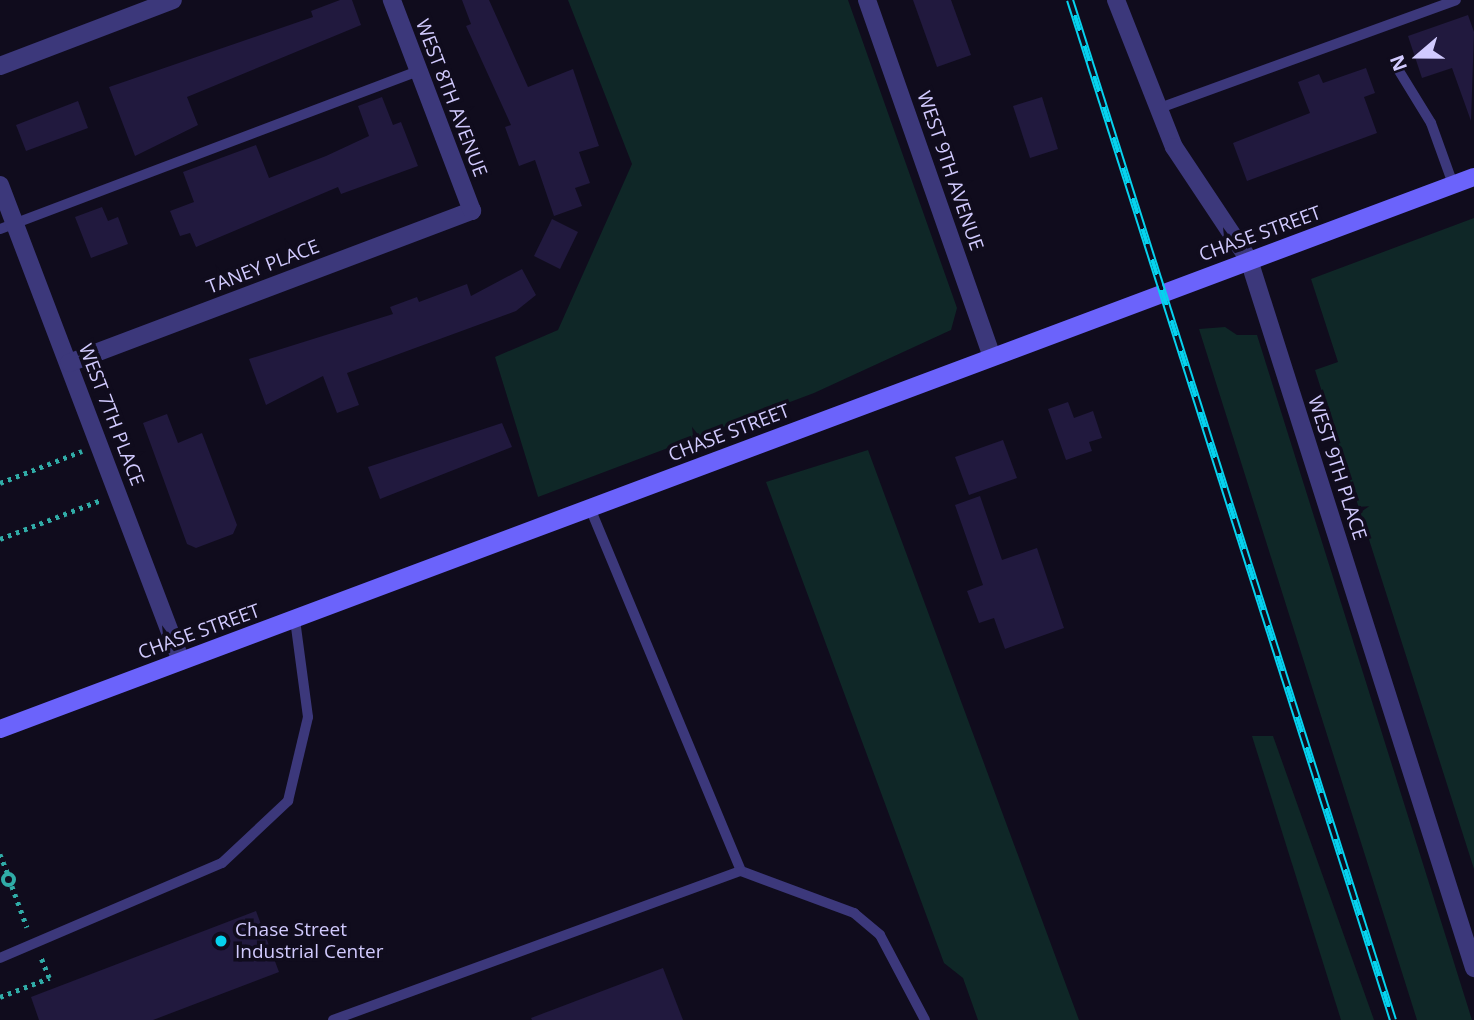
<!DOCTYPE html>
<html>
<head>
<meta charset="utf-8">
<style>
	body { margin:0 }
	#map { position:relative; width:1474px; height:1020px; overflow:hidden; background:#100c1d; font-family:"Open Sans",sans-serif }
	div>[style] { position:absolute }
	.green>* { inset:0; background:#0f2727 }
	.building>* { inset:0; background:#21193e }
	.path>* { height:4.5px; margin-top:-2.25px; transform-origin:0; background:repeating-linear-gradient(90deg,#30aca7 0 3.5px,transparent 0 8.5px) }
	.path>.ring { margin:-2.25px; padding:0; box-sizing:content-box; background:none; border:4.5px solid #30aca7; border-radius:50% }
	.lane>* { height:10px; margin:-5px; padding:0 5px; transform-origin:5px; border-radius:5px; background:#3c387b }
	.street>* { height:18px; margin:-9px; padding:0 9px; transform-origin:9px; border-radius:9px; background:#3c387b }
	.secondary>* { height:18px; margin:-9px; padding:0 9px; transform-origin:9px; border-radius:9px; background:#6b63fb }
	.rail>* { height:8px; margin-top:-4px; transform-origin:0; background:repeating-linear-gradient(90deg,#100c1d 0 16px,#06d2ee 0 32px); box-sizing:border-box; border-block:2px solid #06d2ee }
	.dots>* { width:19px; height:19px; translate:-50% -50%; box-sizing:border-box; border:4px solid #100c1d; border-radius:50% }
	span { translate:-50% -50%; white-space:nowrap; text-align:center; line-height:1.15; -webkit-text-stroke:7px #100c1d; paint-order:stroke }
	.street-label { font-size:19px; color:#d1cafe }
	.poi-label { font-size:19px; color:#d1cafe }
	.left { translate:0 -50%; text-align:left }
	.north { position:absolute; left:1383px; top:21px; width:70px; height:70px; -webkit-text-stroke:5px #100c1d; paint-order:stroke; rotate:250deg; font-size:19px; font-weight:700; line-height:28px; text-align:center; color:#d1cafe }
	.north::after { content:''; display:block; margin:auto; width:24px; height:32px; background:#d1cafe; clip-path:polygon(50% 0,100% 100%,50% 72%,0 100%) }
</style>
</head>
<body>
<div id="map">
	<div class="green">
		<i style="clip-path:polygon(568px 0,848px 0,957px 308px,951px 330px,814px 393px,538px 497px,495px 357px,558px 330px,632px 164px)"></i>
		<i style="clip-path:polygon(1474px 218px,1474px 869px,1315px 370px,1338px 362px,1311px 279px)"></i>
		<i style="clip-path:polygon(1225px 327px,1237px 335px,1257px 335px,1472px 1020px,1417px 1020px,1199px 329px)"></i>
		<i style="clip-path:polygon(868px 450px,1079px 1020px,978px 1020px,963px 978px,944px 963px,766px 482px)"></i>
		<i style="clip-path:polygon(1252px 736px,1273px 736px,1374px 1020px,1341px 1020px)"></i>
	</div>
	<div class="building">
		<i style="clip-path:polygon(340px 0,352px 0,361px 25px,187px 97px,198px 125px,135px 156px,109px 87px,313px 17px,311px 11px)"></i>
		<i style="clip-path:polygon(462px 0,489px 0,528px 87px,573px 69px,599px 146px,579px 152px,590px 183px,575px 188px,582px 206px,554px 216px,535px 160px,519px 166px,505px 127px,511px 125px,466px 26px,471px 24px)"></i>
		<i style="clip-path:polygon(913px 0,951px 0,971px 55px,937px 67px)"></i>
		<i style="clip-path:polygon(1468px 15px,1474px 32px,1471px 121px,1452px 68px,1422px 78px,1408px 36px)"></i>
		<i style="clip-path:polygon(1366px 68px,1375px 93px,1364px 97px,1377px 133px,1247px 181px,1233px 143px,1310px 113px,1298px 82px,1319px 74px,1323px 83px)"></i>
		<i style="clip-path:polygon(382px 97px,393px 125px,401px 122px,418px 166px,341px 194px,338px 187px,196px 247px,190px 233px,180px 236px,170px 211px,194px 202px,183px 172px,256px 145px,269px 178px,326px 156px,369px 136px,358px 106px)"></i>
		<i style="clip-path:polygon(1042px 97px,1058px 149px,1030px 158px,1013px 106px)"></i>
		<i style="clip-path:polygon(78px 101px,88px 128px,26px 151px,16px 125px)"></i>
		<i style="clip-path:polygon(102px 207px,108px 221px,118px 217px,128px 244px,91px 258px,75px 217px)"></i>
		<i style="clip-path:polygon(552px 219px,578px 232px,560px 269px,534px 256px)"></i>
		<i style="clip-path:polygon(522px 269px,536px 295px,516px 311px,347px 373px,359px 405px,337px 413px,323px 376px,266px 405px,249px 359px,393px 314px,390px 307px,417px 297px,419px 302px,467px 284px,471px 296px)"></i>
		<i style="clip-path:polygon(1068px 402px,1074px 418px,1093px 411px,1102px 438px,1089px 442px,1092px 451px,1066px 460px,1048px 409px)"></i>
		<i style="clip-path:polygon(167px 414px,178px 443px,202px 433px,237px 525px,233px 534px,196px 548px,187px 544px,143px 423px)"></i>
		<i style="clip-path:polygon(502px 423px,512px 447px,380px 499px,368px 467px)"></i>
		<i style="clip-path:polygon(1003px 440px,1017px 478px,969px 495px,955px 457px)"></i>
		<i style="clip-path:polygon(980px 496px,1002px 560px,1037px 548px,1064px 628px,1005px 649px,994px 618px,979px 623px,967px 591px,983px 585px,955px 505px)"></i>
		<i style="clip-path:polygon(256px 911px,279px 972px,153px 1020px,39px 1020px,31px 997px)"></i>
		<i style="clip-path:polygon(663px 968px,683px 1020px,532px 1020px,531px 1018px)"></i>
	</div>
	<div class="path">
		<i style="left:0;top:483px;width:88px;rotate:-21.3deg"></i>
		<i style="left:0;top:539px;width:108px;rotate:-21.1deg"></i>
		<i style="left:0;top:854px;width:22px;rotate:68deg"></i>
		<i class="ring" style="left:3px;top:874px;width:7.5px;height:7.5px"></i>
		<i style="left:12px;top:886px;width:44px;rotate:69.9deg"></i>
		<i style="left:0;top:997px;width:53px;rotate:-21.2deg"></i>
		<i style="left:49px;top:978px;width:24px;rotate:-112deg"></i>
	</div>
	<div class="lane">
		<i style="left:1396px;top:66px;width:67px;rotate:58.4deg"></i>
		<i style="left:1431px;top:123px;width:65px;rotate:70.2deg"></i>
		<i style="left:1157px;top:109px;width:318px;rotate:-20deg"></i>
		<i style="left:0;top:229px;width:447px;rotate:-20.7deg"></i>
		<i style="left:590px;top:508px;width:393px;rotate:67.4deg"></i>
		<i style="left:741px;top:871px;width:121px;rotate:20.4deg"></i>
		<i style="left:854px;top:913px;width:34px;rotate:40deg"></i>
		<i style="left:880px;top:935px;width:96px;rotate:62.1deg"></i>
		<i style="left:0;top:958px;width:241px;rotate:-23.2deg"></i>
		<i style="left:222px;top:863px;width:91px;rotate:-43.2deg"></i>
		<i style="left:288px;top:801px;width:86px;rotate:-76.6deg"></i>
		<i style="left:308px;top:717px;width:99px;rotate:-97.6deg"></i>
		<i style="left:333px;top:1020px;width:434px;rotate:-20.1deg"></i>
	</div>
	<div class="street">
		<i style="left:867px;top:0;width:377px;rotate:70.7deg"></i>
		<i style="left:1116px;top:0;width:158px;rotate:68.5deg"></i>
		<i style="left:1174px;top:147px;width:136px;rotate:56.4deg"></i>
		<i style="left:1249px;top:260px;width:743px;rotate:72.37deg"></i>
		<i style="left:0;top:66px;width:185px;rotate:-20.9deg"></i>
		<i style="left:0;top:185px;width:509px;rotate:69.18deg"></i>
		<i style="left:69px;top:363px;width:431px;rotate:-20.7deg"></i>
		<i style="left:472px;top:211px;width:226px;rotate:-110.8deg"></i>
	</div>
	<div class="secondary">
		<i style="left:0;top:729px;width:1574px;rotate:-20.53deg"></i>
	</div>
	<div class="rail">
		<i style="left:1070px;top:0;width:1070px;rotate:72.43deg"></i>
	</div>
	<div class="dots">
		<i style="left:221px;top:941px;background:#06d2ee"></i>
	</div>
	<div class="street-label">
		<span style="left:451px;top:98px;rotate:69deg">WEST 8TH AVENUE</span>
		<span style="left:950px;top:171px;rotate:71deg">WEST 9TH AVENUE</span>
		<span style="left:1260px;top:234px;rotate:-20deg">CHASE STREET</span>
		<span style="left:263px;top:267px;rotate:-21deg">TANEY PLACE</span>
		<span style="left:111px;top:415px;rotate:69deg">WEST 7TH PLACE</span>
		<span style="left:729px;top:433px;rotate:-21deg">CHASE STREET</span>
		<span style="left:1337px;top:468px;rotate:72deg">WEST 9TH PLACE</span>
		<span style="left:199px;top:632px;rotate:-20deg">CHASE STREET</span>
	</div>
	<div class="poi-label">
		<span class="left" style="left:235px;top:941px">Chase Street<br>Industrial Center</span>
	</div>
	<div class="north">N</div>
</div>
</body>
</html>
